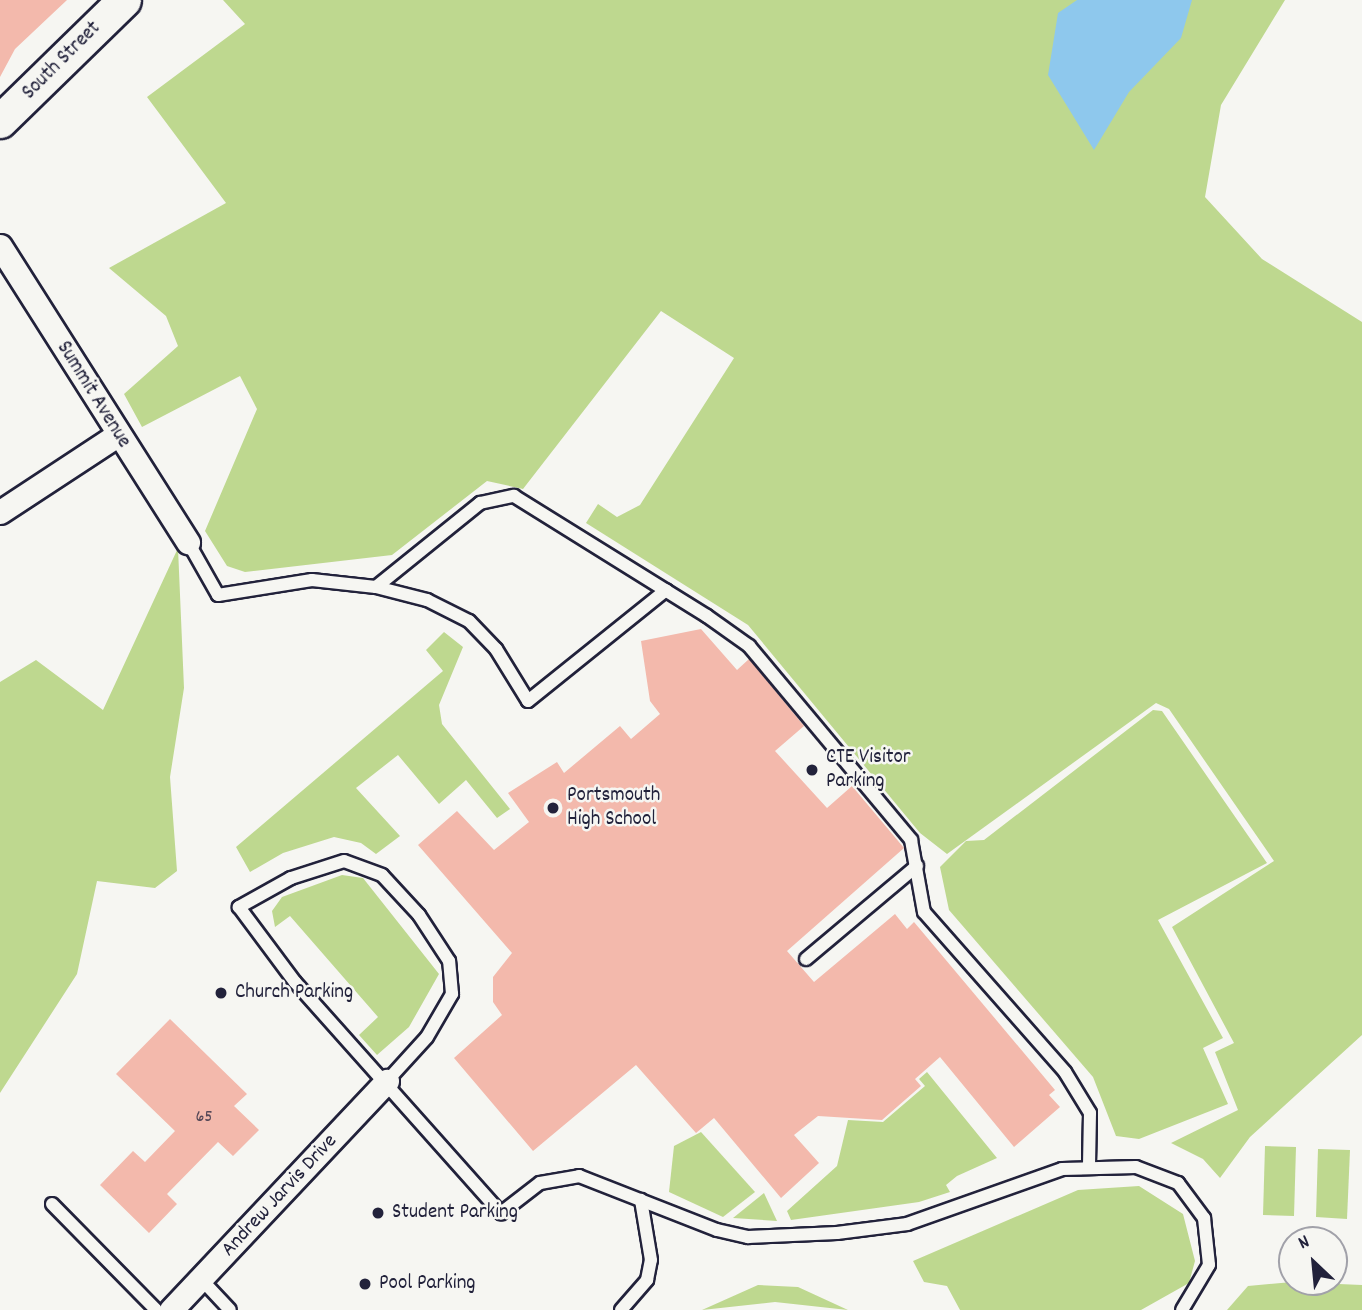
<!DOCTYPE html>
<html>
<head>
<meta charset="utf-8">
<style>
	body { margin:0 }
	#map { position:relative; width:1362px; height:1310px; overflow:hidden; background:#f6f6f2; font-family:Dekko,sans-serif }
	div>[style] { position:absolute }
	.green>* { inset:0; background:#bed88f }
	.water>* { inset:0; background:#8ec8ed }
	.building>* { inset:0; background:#f3b9ac }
	.roads { filter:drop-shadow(2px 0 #22223b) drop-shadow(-2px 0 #22223b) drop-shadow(0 2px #22223b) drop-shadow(0 -2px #22223b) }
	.lane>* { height:12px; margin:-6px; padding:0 6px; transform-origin:6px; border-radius:6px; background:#f6f6f2 }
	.street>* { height:23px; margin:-11.5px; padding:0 11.5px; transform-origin:11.5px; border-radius:11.5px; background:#f6f6f2 }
	.secondary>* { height:33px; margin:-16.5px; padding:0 16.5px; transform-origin:16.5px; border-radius:16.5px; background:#f6f6f2 }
	.dots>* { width:19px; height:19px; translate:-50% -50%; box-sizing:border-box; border:4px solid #f6f6f2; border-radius:50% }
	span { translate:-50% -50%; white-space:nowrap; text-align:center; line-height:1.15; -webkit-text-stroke:5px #f6f6f2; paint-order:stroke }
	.number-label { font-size:18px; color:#564857 }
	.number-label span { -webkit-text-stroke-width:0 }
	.street-label { font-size:21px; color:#22223b }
	.poi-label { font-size:21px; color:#22223b }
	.left { translate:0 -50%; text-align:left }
	.north { position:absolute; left:1278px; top:1226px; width:70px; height:70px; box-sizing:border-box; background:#f6f6f2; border:2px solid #a1a1a9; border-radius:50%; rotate:334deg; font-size:19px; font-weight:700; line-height:28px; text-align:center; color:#22223b }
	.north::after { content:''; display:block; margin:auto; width:24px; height:32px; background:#22223b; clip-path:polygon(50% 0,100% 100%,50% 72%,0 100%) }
</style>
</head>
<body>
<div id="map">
	<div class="green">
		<i style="clip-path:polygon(223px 0,1285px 0,1221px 105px,1205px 197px,1262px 259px,1362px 322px,1362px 1035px,1250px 1137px,1220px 1178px,1203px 1159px,1171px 1143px,1238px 1110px,1215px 1052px,1234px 1043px,1172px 927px,1274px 861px,1169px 709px,1156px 703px,947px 854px,920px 833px,748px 625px,586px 523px,598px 504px,617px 517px,640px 505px,734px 358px,661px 311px,523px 489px,487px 481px,392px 555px,245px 572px,227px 566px,205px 531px,257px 409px,240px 376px,142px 427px,124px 394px,178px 346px,166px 316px,109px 268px,226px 203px,147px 97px,245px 24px)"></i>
		<i style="clip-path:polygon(178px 548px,184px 688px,170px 777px,177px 871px,155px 888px,97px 881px,77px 974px,0 1093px,0 682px,36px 660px,103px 710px)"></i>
		<i style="clip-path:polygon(444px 632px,463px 647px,439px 705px,442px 724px,510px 809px,497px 818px,466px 780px,439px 804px,398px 755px,356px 788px,400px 836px,376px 854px,361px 843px,334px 837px,283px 853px,250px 872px,236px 847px,443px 671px,426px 650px)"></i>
		<i style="clip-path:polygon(1153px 710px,1162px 711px,1267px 863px,1158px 920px,1223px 1038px,1203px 1048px,1228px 1104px,1139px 1139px,1116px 1136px,1093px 1077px,949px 910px,940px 867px,966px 841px,984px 840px)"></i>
		<i style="clip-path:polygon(342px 875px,363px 878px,439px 974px,409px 1027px,377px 1055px,359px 1035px,378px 1017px,290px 916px,275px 927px,272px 911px,282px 897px)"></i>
		<i style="clip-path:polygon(927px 1072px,997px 1158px,957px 1176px,946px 1185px,950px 1192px,919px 1202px,791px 1220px,787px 1211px,837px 1166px,848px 1120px,883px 1122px,925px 1086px,919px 1079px)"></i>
		<i style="clip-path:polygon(701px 1132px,755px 1192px,723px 1217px,669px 1192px,674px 1146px)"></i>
		<i style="clip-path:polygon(1265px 1146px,1296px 1147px,1294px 1216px,1263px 1215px)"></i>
		<i style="clip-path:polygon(1318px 1149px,1350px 1150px,1347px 1219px,1316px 1217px)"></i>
		<i style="clip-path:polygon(1139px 1186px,1183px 1214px,1195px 1261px,1189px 1283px,1141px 1310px,960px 1310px,947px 1286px,924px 1282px,913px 1261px,1078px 1190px)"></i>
		<i style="clip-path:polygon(764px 1193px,777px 1221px,733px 1218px)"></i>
		<i style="clip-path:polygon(1292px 1282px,1362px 1285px,1362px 1310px,1227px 1310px,1248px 1286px)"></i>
		<i style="clip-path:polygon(758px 1285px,798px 1287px,848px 1310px,775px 1302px,702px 1310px)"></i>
	</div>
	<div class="water">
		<i style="clip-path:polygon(1077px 0,1192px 0,1181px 38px,1129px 92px,1094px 150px,1048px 75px,1058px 13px)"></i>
	</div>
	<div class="building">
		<i style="clip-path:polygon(0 0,67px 0,15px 49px,0 77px)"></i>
		<i style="clip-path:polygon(701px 629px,737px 670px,749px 659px,804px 726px,775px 751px,827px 808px,852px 786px,904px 848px,787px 951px,814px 982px,895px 914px,907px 929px,914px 922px,1055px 1090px,1049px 1095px,1060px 1107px,1014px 1147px,940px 1057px,915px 1079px,921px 1086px,882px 1120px,818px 1116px,794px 1135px,819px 1163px,781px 1198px,714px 1118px,696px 1133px,636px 1065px,533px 1151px,454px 1058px,502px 1015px,493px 1002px,493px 977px,512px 953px,418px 845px,457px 811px,494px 850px,529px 822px,508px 793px,557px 762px,564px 773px,620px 726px,631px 739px,660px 714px,650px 701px,641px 641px)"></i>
		<i style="clip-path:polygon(170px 1019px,247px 1094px,234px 1106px,259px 1130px,233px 1156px,218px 1142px,167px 1194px,177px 1204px,149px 1233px,100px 1185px,133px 1151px,145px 1162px,175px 1131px,116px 1074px)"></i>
	</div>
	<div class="roads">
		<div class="lane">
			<i style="left:188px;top:542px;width:61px;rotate:60.5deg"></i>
			<i style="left:218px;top:595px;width:95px;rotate:-9.1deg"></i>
			<i style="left:312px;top:580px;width:64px;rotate:6.2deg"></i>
			<i style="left:376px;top:587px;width:134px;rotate:-38.9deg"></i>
			<i style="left:480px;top:503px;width:35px;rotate:-12deg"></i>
			<i style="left:514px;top:496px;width:227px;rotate:31.9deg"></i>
			<i style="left:707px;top:616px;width:52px;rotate:35.5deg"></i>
			<i style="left:749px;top:646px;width:253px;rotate:50.1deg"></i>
			<i style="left:911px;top:840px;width:73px;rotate:79.8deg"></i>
			<i style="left:924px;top:912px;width:213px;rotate:48.6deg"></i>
			<i style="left:1065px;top:1072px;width:48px;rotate:58.6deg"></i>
			<i style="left:1090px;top:1113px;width:53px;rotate:91.1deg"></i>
			<i style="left:376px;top:587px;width:53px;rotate:14.3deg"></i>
			<i style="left:427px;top:600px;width:47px;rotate:26.6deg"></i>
			<i style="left:469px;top:621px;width:39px;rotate:46deg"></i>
			<i style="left:496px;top:649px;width:61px;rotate:58.4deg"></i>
			<i style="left:528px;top:701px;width:177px;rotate:-38.8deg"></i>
			<i style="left:806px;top:959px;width:145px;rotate:-40deg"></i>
			<i style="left:387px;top:1081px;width:59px;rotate:-47.7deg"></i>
			<i style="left:427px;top:1037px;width:50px;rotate:-59.8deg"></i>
			<i style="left:452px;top:994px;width:33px;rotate:-95deg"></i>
			<i style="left:449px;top:961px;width:55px;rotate:-123.1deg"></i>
			<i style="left:419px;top:915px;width:54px;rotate:-132.8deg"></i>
			<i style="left:382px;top:875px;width:40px;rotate:-159.8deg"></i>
			<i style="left:344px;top:861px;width:56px;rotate:162.2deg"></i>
			<i style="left:291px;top:878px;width:60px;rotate:150.9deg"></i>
			<i style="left:239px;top:907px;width:94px;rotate:53.3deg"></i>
			<i style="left:295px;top:982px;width:310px;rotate:48.3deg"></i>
			<i style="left:501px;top:1213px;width:49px;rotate:-37.6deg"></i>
			<i style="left:540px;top:1183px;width:40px;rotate:-10deg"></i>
			<i style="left:579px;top:1176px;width:148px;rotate:21.4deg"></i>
			<i style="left:717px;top:1230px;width:32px;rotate:13deg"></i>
			<i style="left:748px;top:1237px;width:89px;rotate:-2.6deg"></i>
			<i style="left:837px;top:1233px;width:71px;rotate:-7.3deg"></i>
			<i style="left:907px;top:1224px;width:164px;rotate:-19.5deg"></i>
			<i style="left:1062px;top:1169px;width:74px;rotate:-1.5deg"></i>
			<i style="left:1136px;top:1167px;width:45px;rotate:20.9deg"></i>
			<i style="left:1178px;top:1183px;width:44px;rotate:53.4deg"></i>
			<i style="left:1204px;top:1218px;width:47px;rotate:83.9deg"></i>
			<i style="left:1209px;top:1265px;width:52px;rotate:121deg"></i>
			<i style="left:52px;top:1204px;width:148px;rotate:45.5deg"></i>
			<i style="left:201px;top:1279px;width:42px;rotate:46.9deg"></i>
			<i style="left:621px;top:1310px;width:40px;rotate:-49deg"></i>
			<i style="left:647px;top:1280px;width:20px;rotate:-79deg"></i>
			<i style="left:651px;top:1260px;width:61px;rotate:-99.5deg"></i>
		</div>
		<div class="street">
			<i style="left:0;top:246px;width:351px;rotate:57.6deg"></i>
			<i style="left:0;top:512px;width:140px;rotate:-33.3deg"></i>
			<i style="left:171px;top:1310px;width:315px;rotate:-46.7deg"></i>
		</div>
		<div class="secondary">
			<i style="left:0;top:121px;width:173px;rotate:-44.3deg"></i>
		</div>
	</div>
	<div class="dots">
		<i style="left:812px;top:770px;background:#22223b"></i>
		<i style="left:553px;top:808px;background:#22223b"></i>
		<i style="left:221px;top:993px;background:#22223b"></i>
		<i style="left:378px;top:1213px;background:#22223b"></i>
		<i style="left:365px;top:1284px;background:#22223b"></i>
	</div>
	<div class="number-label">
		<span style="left:204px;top:1118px">65</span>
	</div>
	<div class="street-label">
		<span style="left:62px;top:61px;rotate:-45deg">South Street</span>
		<span style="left:93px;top:395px;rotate:58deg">Summit Avenue</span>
		<span style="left:280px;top:1196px;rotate:-47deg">Andrew Jarvis Drive</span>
	</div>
	<div class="poi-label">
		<span class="left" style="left:826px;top:770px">CTE Visitor<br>Parking</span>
		<span class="left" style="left:567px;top:808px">Portsmouth<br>High School</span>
		<span class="left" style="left:235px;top:993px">Church Parking</span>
		<span class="left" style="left:392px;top:1213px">Student Parking</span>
		<span class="left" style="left:379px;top:1284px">Pool Parking</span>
	</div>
	<div class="north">N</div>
</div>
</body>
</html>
